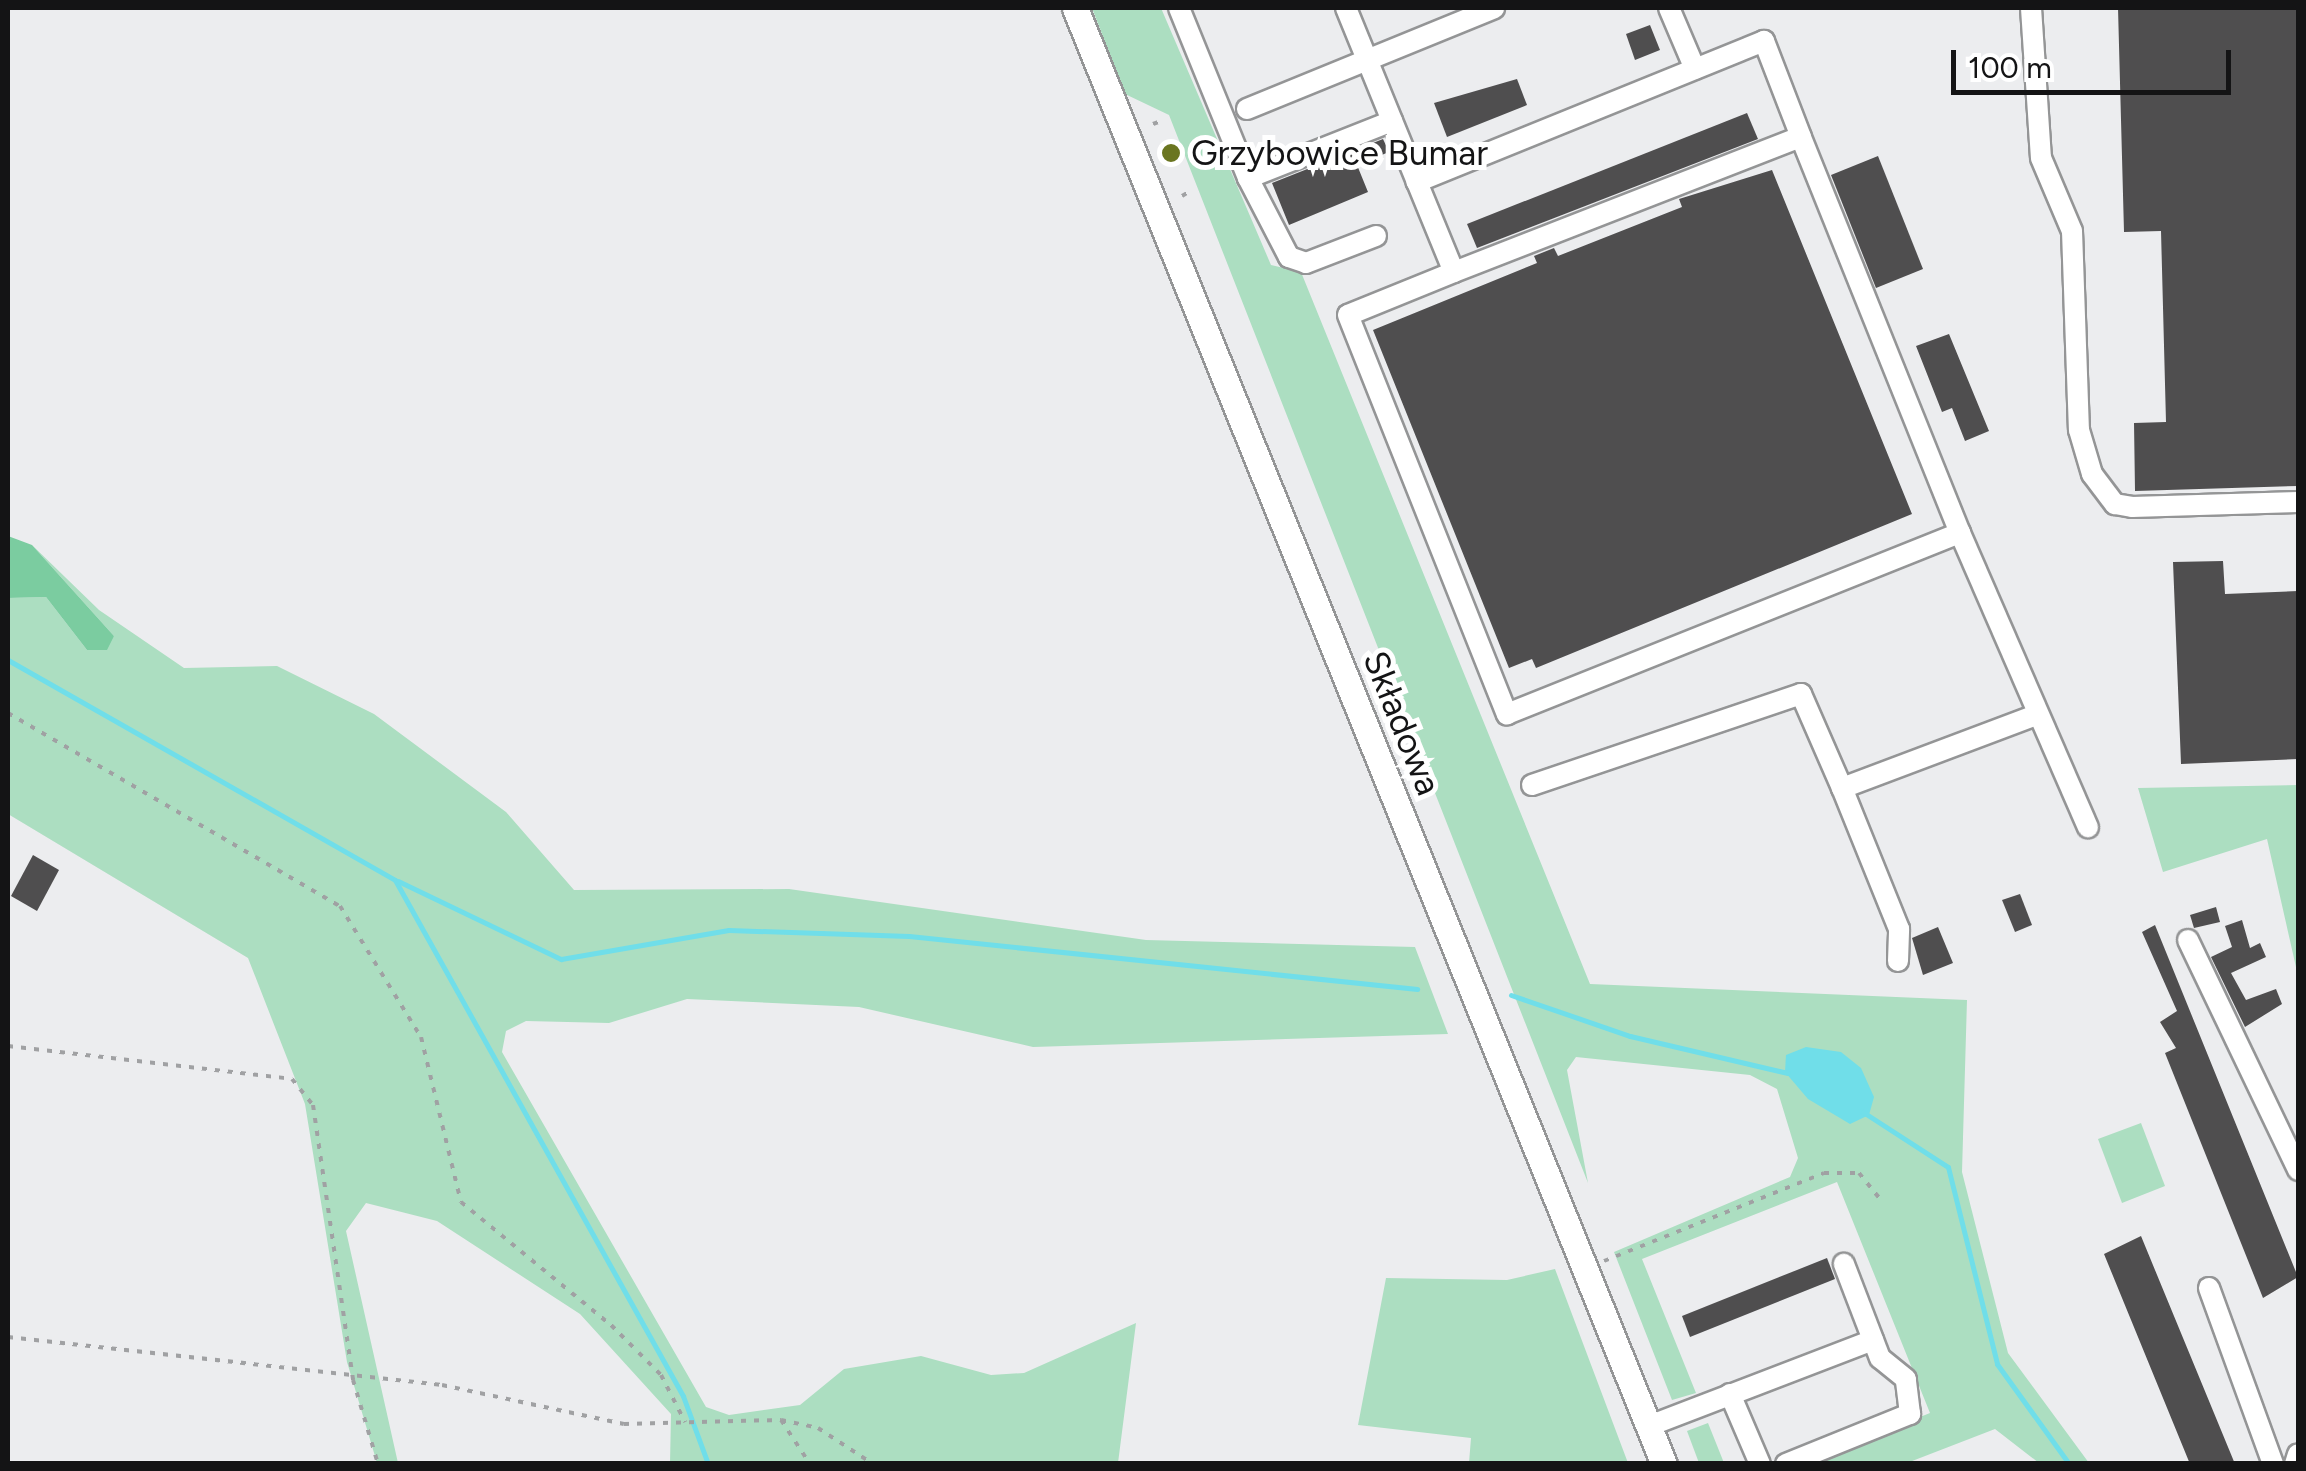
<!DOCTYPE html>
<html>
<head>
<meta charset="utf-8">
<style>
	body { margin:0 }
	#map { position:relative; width:2306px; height:1471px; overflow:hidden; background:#ecedef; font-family:Figtree,sans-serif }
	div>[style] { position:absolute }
	.green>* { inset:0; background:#acdec1 }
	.forest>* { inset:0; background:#7bcca0 }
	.water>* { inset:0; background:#70dee9 }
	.stream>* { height:5px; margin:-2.5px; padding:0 2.5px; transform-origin:2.5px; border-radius:2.5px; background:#70dee9 }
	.building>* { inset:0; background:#4f4e4f }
	.path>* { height:4px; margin-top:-2px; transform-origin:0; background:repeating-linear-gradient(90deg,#a0a1a3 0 5px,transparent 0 13px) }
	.roads { filter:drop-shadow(2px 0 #949596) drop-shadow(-2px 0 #949596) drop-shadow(0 2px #949596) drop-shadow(0 -2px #949596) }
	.minor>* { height:20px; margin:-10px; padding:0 10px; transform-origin:10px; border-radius:10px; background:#fff }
	.major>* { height:25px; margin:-12.5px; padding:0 12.5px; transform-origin:12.5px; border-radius:12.5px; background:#fff }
	.dots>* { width:28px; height:28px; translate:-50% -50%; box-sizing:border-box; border:5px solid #fff; border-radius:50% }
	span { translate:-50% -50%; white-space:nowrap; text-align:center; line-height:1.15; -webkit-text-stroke:10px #fff; paint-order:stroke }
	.poi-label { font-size:35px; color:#141415 }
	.left { translate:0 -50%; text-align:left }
	.street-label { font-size:35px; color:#141415 }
	.frame { position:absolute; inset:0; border:10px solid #141415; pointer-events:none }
	.scale { position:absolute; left:1951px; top:50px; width:280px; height:45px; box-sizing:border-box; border:5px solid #141415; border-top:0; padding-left:12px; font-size:30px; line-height:35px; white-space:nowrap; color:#141415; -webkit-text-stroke:8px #fff; paint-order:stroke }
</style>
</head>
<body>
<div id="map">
	<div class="green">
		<i style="clip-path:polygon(1092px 8px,1161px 8px,1271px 265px,1301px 272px,1590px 984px,1967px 1000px,1962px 1172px,2008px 1353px,2089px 1463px,2039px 1463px,1995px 1429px,1907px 1463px,1806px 1463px,1930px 1413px,1837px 1182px,1642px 1259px,1696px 1393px,1672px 1400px,1614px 1252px,1790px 1177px,1798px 1158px,1777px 1089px,1750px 1075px,1576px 1057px,1567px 1070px,1588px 1183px,1169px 115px,1125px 94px)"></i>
		<i style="clip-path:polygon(32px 545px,99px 610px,184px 668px,277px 666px,374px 714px,506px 812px,574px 890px,789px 889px,1146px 940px,1415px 947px,1448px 1034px,1033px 1047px,859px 1007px,687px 999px,609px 1023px,526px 1021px,506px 1031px,502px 1052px,706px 1407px,729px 1415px,800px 1405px,844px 1369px,921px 1356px,991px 1375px,1024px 1373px,1136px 1323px,1118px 1463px,670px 1463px,671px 1414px,580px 1314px,437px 1221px,366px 1203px,346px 1231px,398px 1463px,377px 1463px,347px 1362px,305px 1104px,248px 958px,8px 814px,8px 598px,46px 597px,87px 650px,114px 636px)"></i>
		<i style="clip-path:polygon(2298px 785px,2298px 976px,2267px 839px,2163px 872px,2138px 788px)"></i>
		<i style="clip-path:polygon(2141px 1123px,2165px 1186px,2122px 1203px,2098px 1139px)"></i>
		<i style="clip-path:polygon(1555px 1269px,1628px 1463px,1469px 1463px,1471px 1438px,1358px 1425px,1386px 1278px,1507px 1280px)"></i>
		<i style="clip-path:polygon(1708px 1423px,1724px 1463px,1699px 1463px,1687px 1431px)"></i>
	</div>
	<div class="forest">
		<i style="clip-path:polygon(8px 536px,32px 545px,114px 636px,107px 650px,87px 650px,46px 597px,8px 598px)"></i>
	</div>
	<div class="water">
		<i style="clip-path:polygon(1806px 1047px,1841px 1052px,1861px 1068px,1874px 1097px,1869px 1115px,1850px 1124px,1808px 1099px,1785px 1072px,1786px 1055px)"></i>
	</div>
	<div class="stream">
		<i style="left:8px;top:660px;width:445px;rotate:29.6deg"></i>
		<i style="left:395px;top:880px;width:591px;rotate:60.83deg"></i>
		<i style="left:683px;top:1396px;width:72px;rotate:69.8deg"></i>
		<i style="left:398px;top:881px;width:181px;rotate:25.6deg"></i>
		<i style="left:561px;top:959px;width:170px;rotate:-9.8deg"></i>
		<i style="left:729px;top:930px;width:180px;rotate:1.9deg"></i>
		<i style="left:909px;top:936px;width:511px;rotate:5.96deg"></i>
		<i style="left:1511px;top:995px;width:126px;rotate:19deg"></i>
		<i style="left:1630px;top:1036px;width:162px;rotate:13.2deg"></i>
		<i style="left:1863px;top:1112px;width:101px;rotate:32.9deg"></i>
		<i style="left:1948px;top:1167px;width:203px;rotate:76deg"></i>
		<i style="left:1997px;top:1364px;width:123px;rotate:54.2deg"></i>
	</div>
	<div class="building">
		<i style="clip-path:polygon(2118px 8px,2298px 8px,2298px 486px,2135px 491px,2134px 423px,2166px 422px,2161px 231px,2124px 232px)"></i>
		<i style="clip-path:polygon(1650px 25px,1660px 50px,1635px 60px,1626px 34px)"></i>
		<i style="clip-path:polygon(1517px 79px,1527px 105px,1447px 137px,1434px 103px)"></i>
		<i style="clip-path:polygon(1747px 113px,1758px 139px,1477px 248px,1467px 224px)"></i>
		<i style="clip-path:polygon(1383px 139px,1389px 152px,1357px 165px,1368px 192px,1289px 225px,1272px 183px)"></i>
		<i style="clip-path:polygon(1878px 156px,1923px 269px,1876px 288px,1831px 175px)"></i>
		<i style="clip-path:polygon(1772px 170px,1912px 514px,1536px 668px,1532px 659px,1509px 668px,1373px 330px,1537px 263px,1534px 256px,1554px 248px,1558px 256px,1682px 207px,1679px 199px)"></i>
		<i style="clip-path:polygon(1949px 334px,1989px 431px,1965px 441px,1952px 408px,1942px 412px,1916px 346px)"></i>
		<i style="clip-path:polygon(2223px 561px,2225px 594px,2298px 591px,2298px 759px,2181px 764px,2173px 562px)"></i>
		<i style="clip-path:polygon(33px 855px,59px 870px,37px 911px,11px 896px)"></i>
		<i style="clip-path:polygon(2020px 894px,2032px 925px,2015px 932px,2002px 900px)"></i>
		<i style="clip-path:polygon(2216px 907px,2220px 922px,2194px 928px,2190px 915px)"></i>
		<i style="clip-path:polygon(2242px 920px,2250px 948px,2260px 943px,2266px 957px,2231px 973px,2246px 1000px,2276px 989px,2282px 1004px,2245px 1027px,2211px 957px,2232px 947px,2225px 926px)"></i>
		<i style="clip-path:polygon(2155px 925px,2298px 1277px,2263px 1298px,2165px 1053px,2176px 1048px,2160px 1022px,2177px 1011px,2142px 932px)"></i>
		<i style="clip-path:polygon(1938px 927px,1953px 963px,1923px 975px,1912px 938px)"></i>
		<i style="clip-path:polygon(2141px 1236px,2162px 1287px,2235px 1464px,2190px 1464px,2104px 1254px)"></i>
		<i style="clip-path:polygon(1827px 1258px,1835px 1279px,1690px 1337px,1682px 1316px)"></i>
	</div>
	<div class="path">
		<i style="left:1153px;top:124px;width:12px;rotate:-20deg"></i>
		<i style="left:1182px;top:196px;width:6px;rotate:-31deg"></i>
		<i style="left:8px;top:713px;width:384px;rotate:30.2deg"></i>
		<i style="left:340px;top:906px;width:154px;rotate:58.3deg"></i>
		<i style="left:421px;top:1037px;width:170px;rotate:76.4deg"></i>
		<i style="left:461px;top:1202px;width:194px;rotate:39.4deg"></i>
		<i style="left:611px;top:1325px;width:71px;rotate:45deg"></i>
		<i style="left:661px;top:1375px;width:53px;rotate:62.9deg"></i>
		<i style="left:8px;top:1046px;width:286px;rotate:6.6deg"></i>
		<i style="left:292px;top:1079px;width:33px;rotate:51deg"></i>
		<i style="left:313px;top:1105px;width:278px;rotate:81.7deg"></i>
		<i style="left:353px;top:1380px;width:88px;rotate:73.4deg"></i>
		<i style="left:1604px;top:1261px;width:237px;rotate:-21.8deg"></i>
		<i style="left:1824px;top:1173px;width:35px"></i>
		<i style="left:1859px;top:1173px;width:32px;rotate:51deg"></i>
		<i style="left:8px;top:1337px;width:437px;rotate:6.3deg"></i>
		<i style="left:442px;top:1385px;width:186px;rotate:12.1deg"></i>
		<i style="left:624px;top:1424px;width:157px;rotate:-1.5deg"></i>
		<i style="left:781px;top:1420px;width:38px;rotate:12deg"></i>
		<i style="left:818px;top:1428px;width:66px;rotate:33.2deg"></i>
		<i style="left:781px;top:1420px;width:53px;rotate:56.6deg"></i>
	</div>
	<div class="roads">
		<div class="minor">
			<i style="left:1179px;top:8px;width:183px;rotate:67.9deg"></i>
			<i style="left:1248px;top:178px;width:155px;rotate:-21.6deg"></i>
			<i style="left:1346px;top:8px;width:188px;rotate:67.8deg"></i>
			<i style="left:1417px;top:182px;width:97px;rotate:67.7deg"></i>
			<i style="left:1454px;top:272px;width:372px;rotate:-21.3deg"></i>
			<i style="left:1801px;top:137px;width:103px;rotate:-111.1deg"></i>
			<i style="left:1764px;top:41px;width:375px;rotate:157.9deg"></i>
			<i style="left:1669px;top:8px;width:66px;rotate:66.9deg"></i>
			<i style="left:2031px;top:8px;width:150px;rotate:86.2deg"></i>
			<i style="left:2041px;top:158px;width:79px;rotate:67deg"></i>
			<i style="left:2072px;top:231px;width:199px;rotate:88deg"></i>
			<i style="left:2079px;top:430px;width:46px;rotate:73.5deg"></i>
			<i style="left:2092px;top:474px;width:38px;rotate:53deg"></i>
			<i style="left:2115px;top:504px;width:17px;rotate:10deg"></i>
			<i style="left:2132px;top:507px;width:166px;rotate:-1.7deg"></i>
			<i style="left:1247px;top:109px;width:267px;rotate:-22.2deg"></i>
			<i style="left:1248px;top:178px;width:89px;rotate:62.6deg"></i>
			<i style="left:1289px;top:257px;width:18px;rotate:19deg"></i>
			<i style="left:1306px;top:263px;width:75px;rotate:-21.1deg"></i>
			<i style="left:1454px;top:272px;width:114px;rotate:157.9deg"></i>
			<i style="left:1348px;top:315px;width:430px;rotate:68.3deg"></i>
			<i style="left:1507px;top:714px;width:488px;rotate:-21.8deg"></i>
			<i style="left:1960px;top:533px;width:427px;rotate:-111.9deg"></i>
			<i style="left:1960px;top:533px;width:321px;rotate:66.5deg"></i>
			<i style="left:1532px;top:785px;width:284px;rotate:-18.7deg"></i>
			<i style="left:1801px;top:694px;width:103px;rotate:66.4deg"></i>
			<i style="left:2188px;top:940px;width:255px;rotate:64.4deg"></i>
			<i style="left:1898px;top:961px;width:32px;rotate:-88deg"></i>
			<i style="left:1899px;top:929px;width:152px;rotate:-112deg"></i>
			<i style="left:1842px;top:788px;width:207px;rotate:-20.6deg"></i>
			<i style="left:2209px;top:1288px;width:187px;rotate:70deg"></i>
			<i style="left:1730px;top:1394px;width:76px;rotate:66.8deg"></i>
			<i style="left:1649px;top:1426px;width:240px;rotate:-21deg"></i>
			<i style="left:1786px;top:1464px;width:134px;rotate:-22deg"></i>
			<i style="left:1910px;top:1414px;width:35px;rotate:-97deg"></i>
			<i style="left:1906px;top:1379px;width:33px;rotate:-141deg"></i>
			<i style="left:1880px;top:1358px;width:101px;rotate:-111deg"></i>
			<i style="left:2295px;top:1464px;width:10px;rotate:-73deg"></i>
		</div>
		<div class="major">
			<i style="left:1075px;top:8px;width:1571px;rotate:67.98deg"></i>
		</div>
	</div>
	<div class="dots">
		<i style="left:1171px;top:153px;background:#6a7520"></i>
	</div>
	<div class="poi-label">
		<span class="left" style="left:1191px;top:153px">Grzybowice Bumar</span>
	</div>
	<div class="street-label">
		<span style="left:1402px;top:723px;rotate:68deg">Składowa</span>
	</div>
	<div class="frame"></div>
	<div class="scale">100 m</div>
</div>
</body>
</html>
